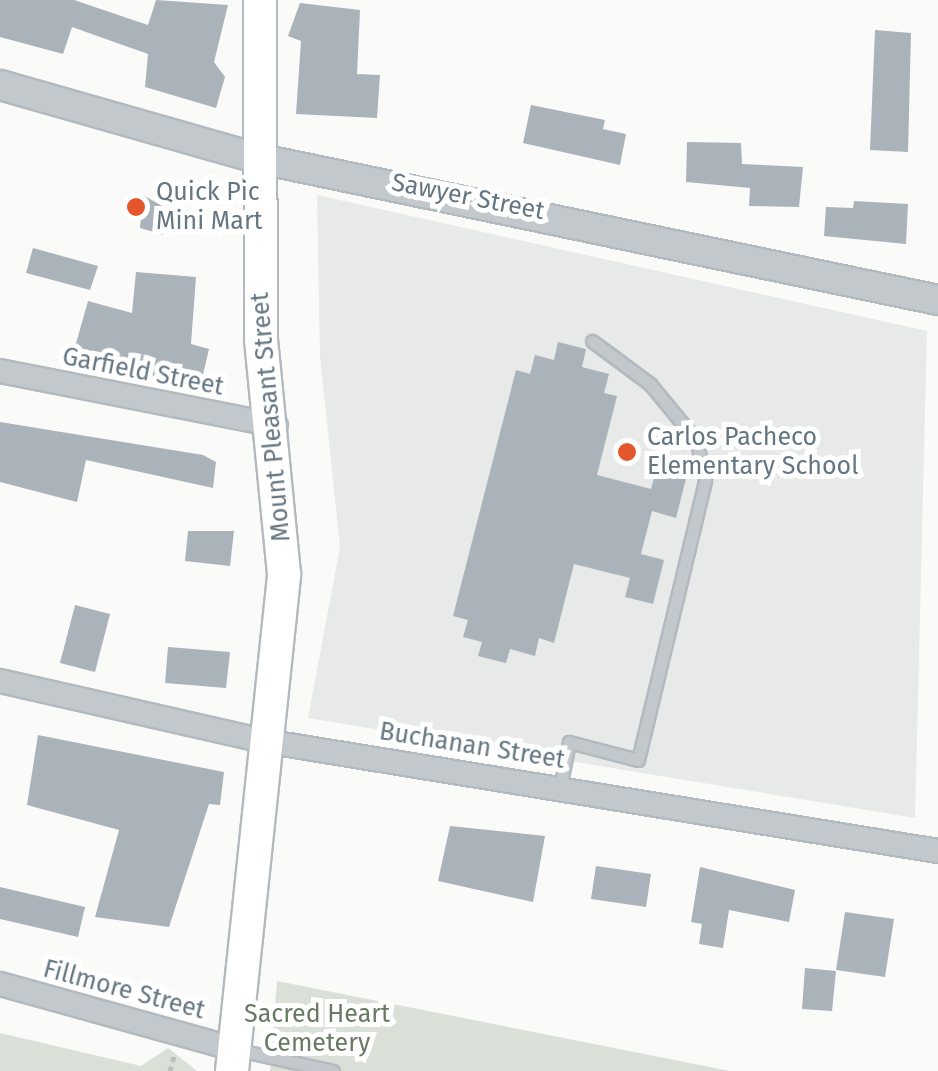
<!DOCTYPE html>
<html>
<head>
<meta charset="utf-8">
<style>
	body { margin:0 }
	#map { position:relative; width:938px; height:1071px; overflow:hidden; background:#fafaf8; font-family:"Fira Sans",sans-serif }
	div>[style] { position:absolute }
	.built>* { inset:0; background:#e8e9e9 }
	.green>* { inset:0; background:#dadfd7 }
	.building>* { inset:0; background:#aab3b9 }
	.path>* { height:5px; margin-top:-2.5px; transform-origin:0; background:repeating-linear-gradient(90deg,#bbbfc2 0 5px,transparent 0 10px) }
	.roads { filter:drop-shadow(2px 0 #b3babf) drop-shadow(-2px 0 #b3babf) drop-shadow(0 2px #b3babf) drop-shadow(0 -2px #b3babf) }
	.service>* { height:11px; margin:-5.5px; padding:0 5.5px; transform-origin:5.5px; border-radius:5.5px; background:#c3c8cc }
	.minor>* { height:22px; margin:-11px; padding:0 11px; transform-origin:11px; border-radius:11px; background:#c3c8cc }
	.tertiary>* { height:28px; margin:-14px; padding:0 14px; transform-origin:14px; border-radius:14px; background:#c3c8cc }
	.secondary>* { height:32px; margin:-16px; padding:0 16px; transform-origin:16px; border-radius:16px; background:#fff }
	.dots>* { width:28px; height:28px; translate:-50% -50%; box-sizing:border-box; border:5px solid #fff; border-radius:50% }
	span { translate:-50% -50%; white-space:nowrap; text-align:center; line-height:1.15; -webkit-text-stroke:10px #fff; paint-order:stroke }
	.poi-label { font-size:25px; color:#657683 }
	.left { translate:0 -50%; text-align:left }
	.street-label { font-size:25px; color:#657683 }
	.park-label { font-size:25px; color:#687a64 }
</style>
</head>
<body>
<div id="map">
	<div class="built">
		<i style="clip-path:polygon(317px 195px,927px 331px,915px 818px,308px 718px,340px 547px,320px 356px)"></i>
	</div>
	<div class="green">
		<i style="clip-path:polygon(277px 981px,730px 1071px,270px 1071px)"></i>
		<i style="clip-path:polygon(0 1033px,141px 1066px,168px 1048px,197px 1071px,0 1071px)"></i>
	</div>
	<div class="building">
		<i style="clip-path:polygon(0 0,74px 0,148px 25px,156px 0,228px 5px,214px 62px,225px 77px,216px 108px,145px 87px,148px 54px,72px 27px,63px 54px,0 37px)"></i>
		<i style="clip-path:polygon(300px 3px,360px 10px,357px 74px,380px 75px,377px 118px,296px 114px,301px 41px,288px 36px)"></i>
		<i style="clip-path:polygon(875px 30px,911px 33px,908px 152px,870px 150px)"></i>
		<i style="clip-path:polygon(531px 105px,605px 120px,603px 129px,626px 134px,620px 165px,523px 143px)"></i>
		<i style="clip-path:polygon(687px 142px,741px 143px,742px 164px,803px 167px,799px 207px,749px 206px,750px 188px,686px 182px)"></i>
		<i style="clip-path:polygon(143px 195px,171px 211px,164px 235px,140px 228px)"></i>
		<i style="clip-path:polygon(854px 201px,908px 204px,906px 244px,824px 236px,826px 207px,853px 208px)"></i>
		<i style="clip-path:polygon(33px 248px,98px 266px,90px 290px,26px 273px)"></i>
		<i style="clip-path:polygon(136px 272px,196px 277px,191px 344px,209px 349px,201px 383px,139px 375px,142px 365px,75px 347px,88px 301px,132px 313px)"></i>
		<i style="clip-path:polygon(558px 342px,586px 349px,582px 367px,609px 374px,604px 393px,617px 396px,597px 475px,651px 489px,658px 463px,688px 471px,676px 518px,652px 511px,641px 554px,664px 560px,653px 604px,625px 597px,630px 578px,574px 564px,554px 643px,539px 638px,535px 656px,510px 649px,506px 663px,478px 656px,482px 642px,463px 637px,468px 620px,453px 616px,516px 370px,530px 374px,535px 355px,554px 360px)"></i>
		<i style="clip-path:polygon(0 422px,203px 455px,216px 462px,213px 488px,86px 460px,77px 502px,0 482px)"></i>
		<i style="clip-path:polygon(188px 531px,234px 531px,230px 566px,185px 561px)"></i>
		<i style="clip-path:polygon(75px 605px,110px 614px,95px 672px,60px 663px)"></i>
		<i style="clip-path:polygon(168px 647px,230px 652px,226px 688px,165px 683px)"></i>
		<i style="clip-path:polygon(38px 735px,224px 772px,220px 805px,209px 804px,169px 927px,95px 917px,119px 830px,27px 805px)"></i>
		<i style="clip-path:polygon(450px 826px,545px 836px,533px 902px,438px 881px)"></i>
		<i style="clip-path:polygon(596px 866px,651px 874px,646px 907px,591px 899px)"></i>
		<i style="clip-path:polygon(700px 867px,795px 890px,789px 922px,729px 910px,723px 948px,699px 944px,702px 924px,691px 922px)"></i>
		<i style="clip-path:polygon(0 887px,85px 907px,78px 937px,0 919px)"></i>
		<i style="clip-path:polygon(845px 912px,894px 919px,885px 977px,836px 970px)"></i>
		<i style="clip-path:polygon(805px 968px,836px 971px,832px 1011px,802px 1009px)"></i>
	</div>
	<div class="path">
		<i style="left:170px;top:1071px;width:16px;rotate:-75deg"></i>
	</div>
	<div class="roads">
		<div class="service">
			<i style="left:560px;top:788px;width:47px;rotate:-78.9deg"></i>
			<i style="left:569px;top:742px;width:71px;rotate:14.6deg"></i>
			<i style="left:638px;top:760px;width:288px;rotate:-76.5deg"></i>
			<i style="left:705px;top:480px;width:40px;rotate:-102deg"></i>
			<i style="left:697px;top:441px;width:74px;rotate:-129.5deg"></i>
			<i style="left:650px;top:384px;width:72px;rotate:-143.4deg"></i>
			<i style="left:239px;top:1050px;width:96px;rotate:12.6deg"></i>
		</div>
		<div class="minor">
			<i style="left:0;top:371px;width:281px;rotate:11.1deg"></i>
			<i style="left:0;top:681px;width:271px;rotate:12.8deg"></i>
			<i style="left:264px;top:741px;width:683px;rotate:9.27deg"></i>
			<i style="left:0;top:984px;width:243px;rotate:15.5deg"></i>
		</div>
		<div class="tertiary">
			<i style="left:0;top:85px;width:266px;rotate:15.9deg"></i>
			<i style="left:256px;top:158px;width:697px;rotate:11.76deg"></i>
		</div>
		<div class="secondary">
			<i style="left:232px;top:1071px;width:500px;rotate:-84deg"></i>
			<i style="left:284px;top:574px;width:236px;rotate:-95.6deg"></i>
			<i style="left:261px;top:339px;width:339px;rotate:-90.2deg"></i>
		</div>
	</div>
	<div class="dots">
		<i style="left:136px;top:207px;background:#e4572e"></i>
		<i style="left:627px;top:452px;background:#e4572e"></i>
	</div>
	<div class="poi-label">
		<span class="left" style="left:156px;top:207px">Quick Pic<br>Mini Mart</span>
		<span class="left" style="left:647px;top:452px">Carlos Pacheco<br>Elementary School</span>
	</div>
	<div class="street-label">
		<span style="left:468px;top:197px;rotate:11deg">Sawyer Street</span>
		<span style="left:143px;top:372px;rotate:11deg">Garfield Street</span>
		<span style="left:271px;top:417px;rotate:-95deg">Mount Pleasant Street</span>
		<span style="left:472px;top:746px;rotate:9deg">Buchanan Street</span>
		<span style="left:124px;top:990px;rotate:15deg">Fillmore Street</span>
	</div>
	<div class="park-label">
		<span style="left:317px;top:1029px">Sacred Heart<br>Cemetery</span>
	</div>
</div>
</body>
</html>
